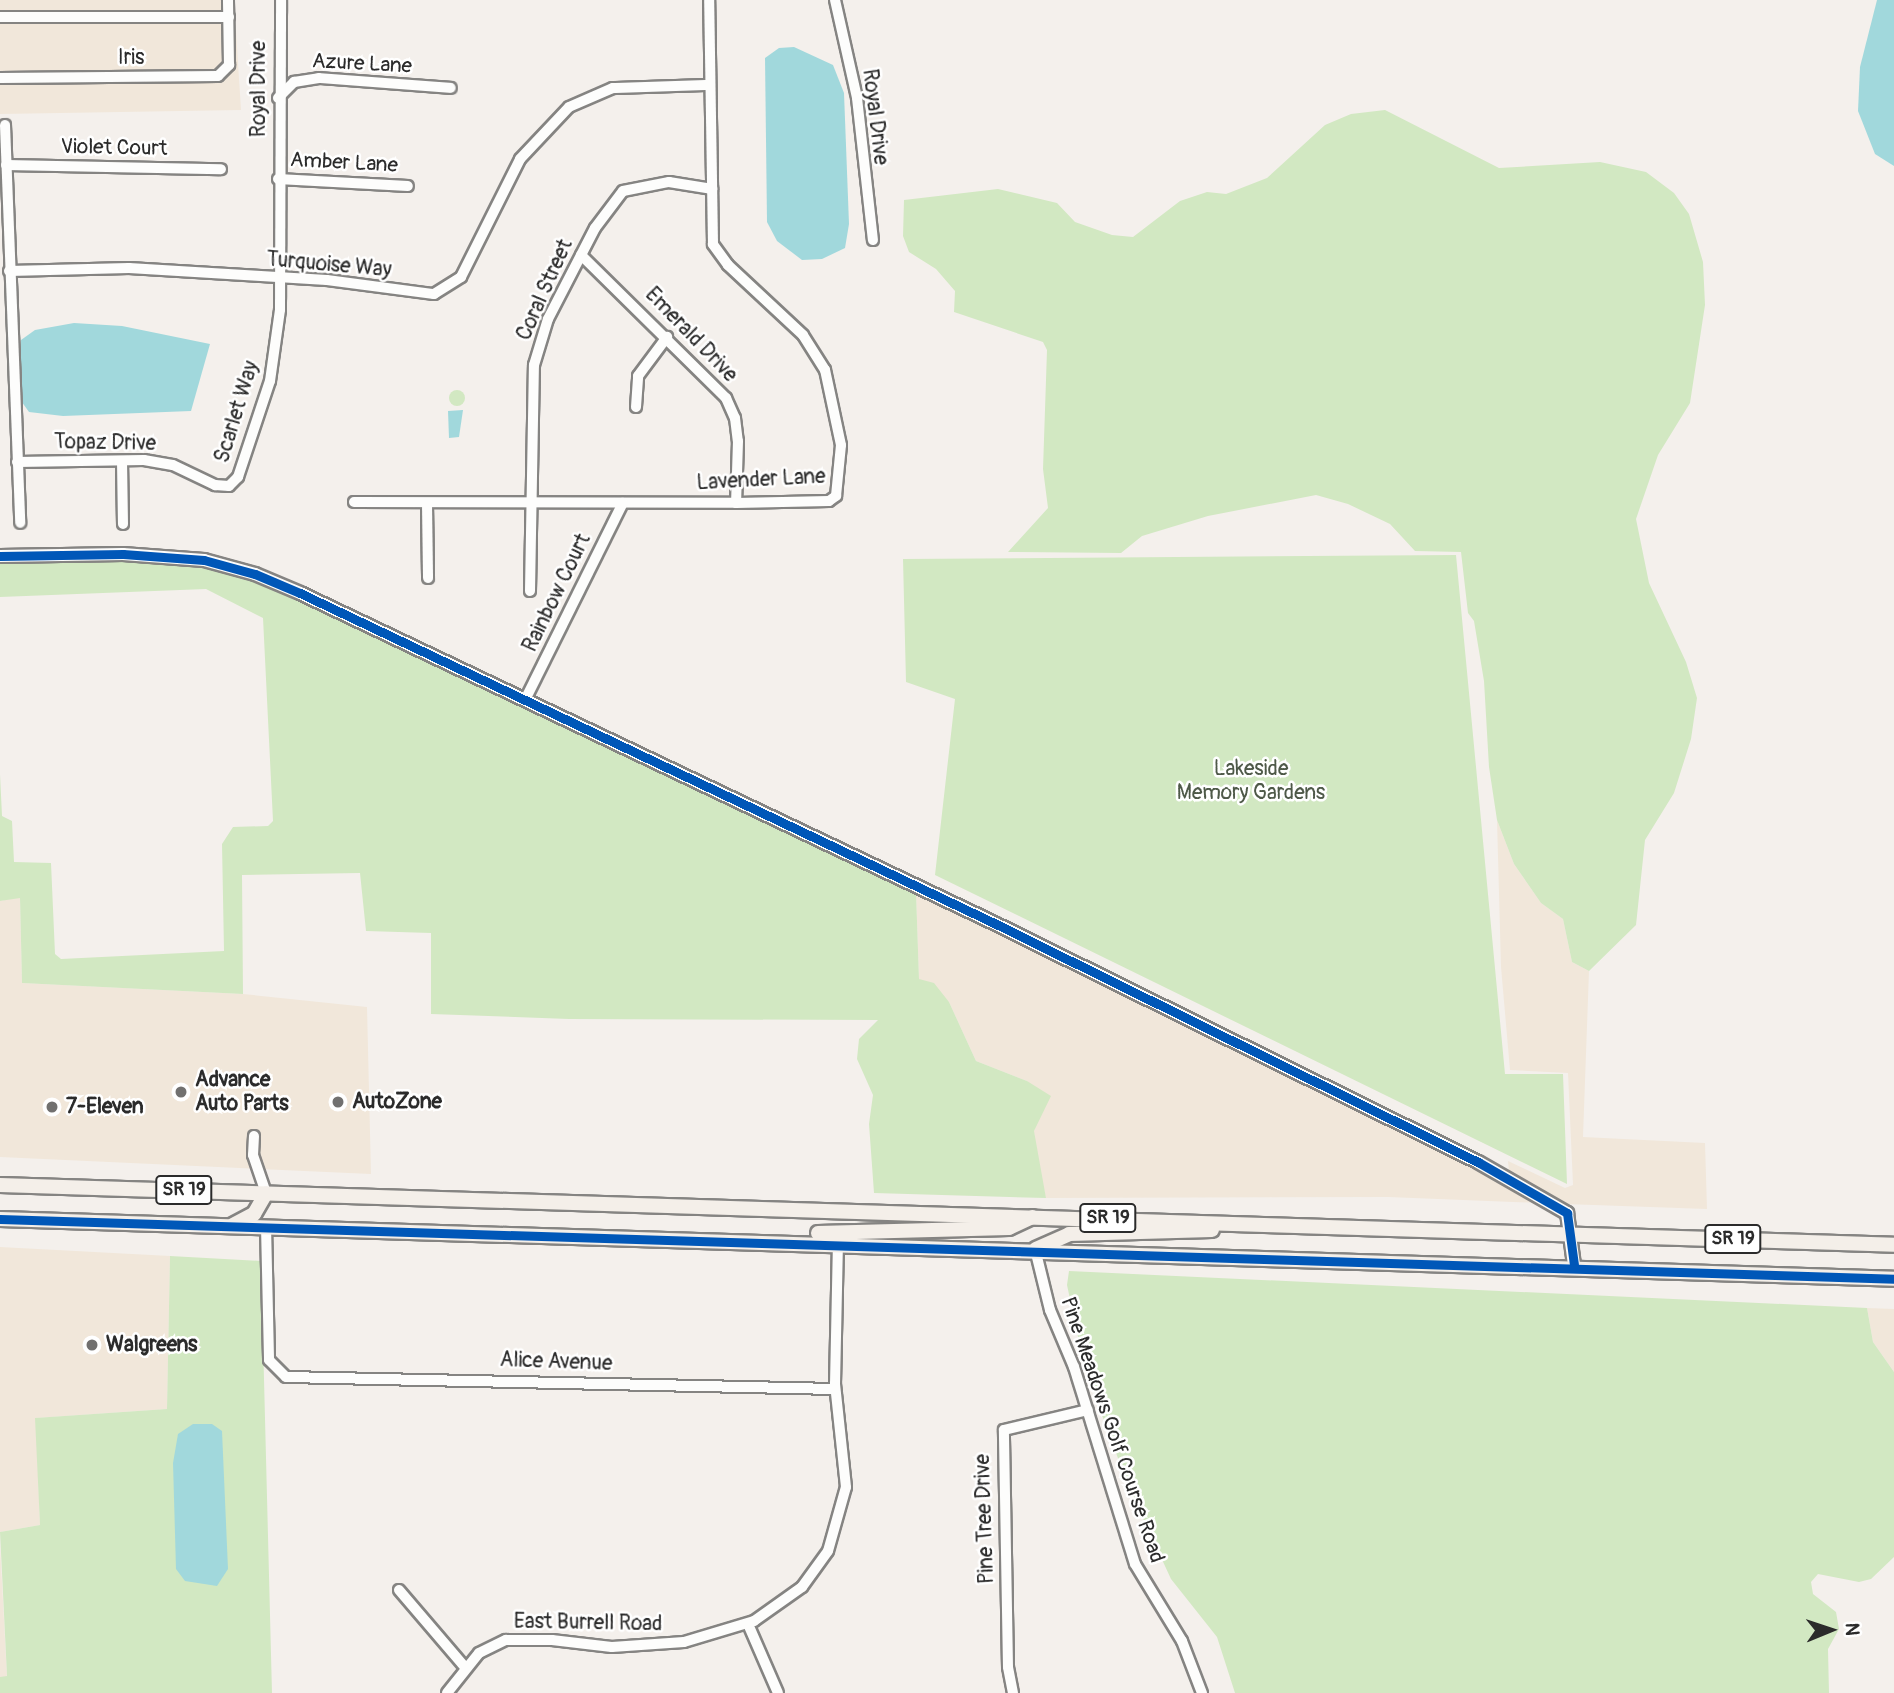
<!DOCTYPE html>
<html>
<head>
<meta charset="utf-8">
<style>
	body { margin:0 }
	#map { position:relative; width:1894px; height:1693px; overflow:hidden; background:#f4f0ec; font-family:Pangolin,sans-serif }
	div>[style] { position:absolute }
	.built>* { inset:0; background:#f1e7da }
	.green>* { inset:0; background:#d2e8c2 }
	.round { border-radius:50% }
	.water>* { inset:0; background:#a1d8dc }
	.roads { filter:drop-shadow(2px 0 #858482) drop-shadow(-2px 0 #858482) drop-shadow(0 2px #858482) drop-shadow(0 -2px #858482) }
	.street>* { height:10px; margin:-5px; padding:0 5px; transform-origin:5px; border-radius:5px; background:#fdfdfc }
	.secondary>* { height:12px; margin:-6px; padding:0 6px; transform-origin:6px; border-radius:6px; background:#fdfdfc }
	.primary>* { height:14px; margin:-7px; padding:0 7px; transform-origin:7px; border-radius:7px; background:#f4efe9 }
	.cycleway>* { height:9px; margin:-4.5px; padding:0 4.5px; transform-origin:4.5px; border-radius:4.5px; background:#0057b8 }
	.dots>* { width:19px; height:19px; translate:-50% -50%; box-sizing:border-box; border:4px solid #fff; border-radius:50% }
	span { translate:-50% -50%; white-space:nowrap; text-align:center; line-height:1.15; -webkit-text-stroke:5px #fff; paint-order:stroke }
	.shield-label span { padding:2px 5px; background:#fff; border:2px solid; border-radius:5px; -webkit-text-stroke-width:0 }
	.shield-label { font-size:19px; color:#2b2b2b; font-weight:700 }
	.street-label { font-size:21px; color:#2b2b2b }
	.park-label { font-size:21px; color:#4e5948 }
	.poi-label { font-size:21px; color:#2b2b2b; font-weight:700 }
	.left { translate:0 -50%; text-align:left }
	.north { position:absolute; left:1796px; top:1595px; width:70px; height:70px; -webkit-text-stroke:5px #fff; paint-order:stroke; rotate:88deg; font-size:19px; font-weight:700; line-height:28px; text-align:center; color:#2b2b2b }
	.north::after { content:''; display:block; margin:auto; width:24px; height:32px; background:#2b2b2b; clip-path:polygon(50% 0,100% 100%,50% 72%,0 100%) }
</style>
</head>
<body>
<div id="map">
	<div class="built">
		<i style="clip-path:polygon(0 0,234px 0,241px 110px,0 114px)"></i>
		<i style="clip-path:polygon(1497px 820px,1514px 864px,1541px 903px,1563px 919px,1572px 962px,1589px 971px,1583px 1137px,1705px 1143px,1707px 1209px,1565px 1204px,1509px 1171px,1508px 1161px,1565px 1188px,1573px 1185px,1568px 1073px,1510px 1070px,1501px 967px)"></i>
		<i style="clip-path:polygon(916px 892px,1475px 1167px,1542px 1203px,1388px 1197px,1046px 1198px,1035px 1151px,1034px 1131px,1043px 1105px,1027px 1081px,976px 1061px,949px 1002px,919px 979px)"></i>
		<i style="clip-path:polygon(20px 897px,22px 983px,243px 994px,367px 1007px,371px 1174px,0 1157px,0 901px)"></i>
		<i style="clip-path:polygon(0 1247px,170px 1256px,167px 1409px,36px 1418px,40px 1525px,0 1532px)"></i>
		<i style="clip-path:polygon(1867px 1308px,1894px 1309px,1894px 1372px,1873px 1342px)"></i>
		<i style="clip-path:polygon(0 1545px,7px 1677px,0 1677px)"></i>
	</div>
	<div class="green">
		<i style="clip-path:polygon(1385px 110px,1499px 168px,1600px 162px,1646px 172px,1674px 193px,1689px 214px,1703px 262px,1705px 305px,1690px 403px,1658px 455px,1636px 519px,1649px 583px,1686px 662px,1697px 698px,1691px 739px,1674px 793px,1645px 840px,1636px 925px,1589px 971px,1572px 962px,1563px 919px,1541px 903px,1514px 864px,1497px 820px,1489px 767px,1484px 681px,1474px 621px,1468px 613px,1461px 552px,1415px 551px,1390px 524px,1348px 504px,1316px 495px,1208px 516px,1142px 536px,1121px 553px,1008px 552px,1048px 508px,1043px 469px,1047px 350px,1043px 342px,954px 312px,955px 291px,936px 269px,909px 252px,903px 236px,904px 200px,998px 189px,1057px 203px,1075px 222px,1112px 235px,1133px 237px,1180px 201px,1207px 192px,1226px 194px,1267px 178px,1325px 125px,1351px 114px)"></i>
		<i class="round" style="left:449px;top:390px;width:16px;height:16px"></i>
		<i style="clip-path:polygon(1456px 555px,1505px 1074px,1563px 1074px,1567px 1184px,935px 875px,955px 699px,906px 682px,903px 559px)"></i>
		<i style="clip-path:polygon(123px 560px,203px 566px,253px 579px,916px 892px,919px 979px,934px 983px,949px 1002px,976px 1061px,1027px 1081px,1051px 1096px,1034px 1131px,1046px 1198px,874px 1193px,869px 1124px,873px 1095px,857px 1059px,859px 1039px,878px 1020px,569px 1019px,431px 1014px,431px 933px,366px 931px,360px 873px,242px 875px,243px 994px,22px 983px,20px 898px,0 901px,0 774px,2px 816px,12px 821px,14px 862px,51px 863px,55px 954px,61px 959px,224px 951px,222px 844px,233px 827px,268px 826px,273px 821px,263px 618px,206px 589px,0 597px,0 562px)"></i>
		<i style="clip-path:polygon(170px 1256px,261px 1261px,272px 1693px,0 1693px,0 1677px,7px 1676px,0 1532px,40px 1525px,35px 1418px,167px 1409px)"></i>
		<i style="clip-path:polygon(1069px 1271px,1867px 1308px,1873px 1342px,1894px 1372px,1894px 1557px,1871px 1579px,1859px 1582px,1818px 1574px,1811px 1582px,1813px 1594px,1836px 1612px,1839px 1629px,1828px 1649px,1829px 1693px,1235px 1693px,1217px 1637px,1171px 1579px,1129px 1488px,1085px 1369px,1067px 1285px)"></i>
	</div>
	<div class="water">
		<i style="clip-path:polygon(1877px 0,1894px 0,1894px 166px,1875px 154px,1858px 111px,1860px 67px)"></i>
		<i style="clip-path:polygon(794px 47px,833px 65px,844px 93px,849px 224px,845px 248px,822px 259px,802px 260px,777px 241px,767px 222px,765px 58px,779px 48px)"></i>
		<i style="clip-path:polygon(74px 323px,122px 326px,210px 344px,191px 411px,63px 416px,29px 412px,19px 398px,21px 340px,35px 330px)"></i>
		<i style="clip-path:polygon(463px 410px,459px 437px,449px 438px,448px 411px)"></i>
		<i style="clip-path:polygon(193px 1424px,212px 1424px,222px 1431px,228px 1569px,217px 1586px,185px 1581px,176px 1569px,173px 1463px,178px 1434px)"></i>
	</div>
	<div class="roads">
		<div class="street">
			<i style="left:835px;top:0;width:100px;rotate:77.3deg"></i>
			<i style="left:857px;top:98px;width:143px;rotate:83.6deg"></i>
			<i style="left:0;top:17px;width:229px"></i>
			<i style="left:0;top:78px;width:218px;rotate:-0.5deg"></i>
			<i style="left:218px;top:76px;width:16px;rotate:-45deg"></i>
			<i style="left:229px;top:65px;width:65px;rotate:-90.9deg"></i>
			<i style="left:278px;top:98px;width:23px;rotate:-45deg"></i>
			<i style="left:294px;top:82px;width:25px;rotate:-9deg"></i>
			<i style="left:319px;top:78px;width:132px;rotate:4.3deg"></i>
			<i style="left:5px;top:125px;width:398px;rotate:87.8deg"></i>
			<i style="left:6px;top:165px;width:215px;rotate:1.1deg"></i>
			<i style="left:278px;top:179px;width:130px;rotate:3.1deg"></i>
			<i style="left:581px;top:255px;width:204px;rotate:44.6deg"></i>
			<i style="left:726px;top:398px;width:22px;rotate:66deg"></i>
			<i style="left:735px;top:418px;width:23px;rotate:83deg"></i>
			<i style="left:738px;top:441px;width:62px;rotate:91.8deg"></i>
			<i style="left:9px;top:271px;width:120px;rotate:-1.4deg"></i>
			<i style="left:129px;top:268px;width:198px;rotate:3.5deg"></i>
			<i style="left:327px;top:280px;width:108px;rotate:7.5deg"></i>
			<i style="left:434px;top:294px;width:32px;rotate:-32deg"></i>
			<i style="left:461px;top:277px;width:132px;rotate:-63.4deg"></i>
			<i style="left:520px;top:159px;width:71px;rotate:-46.7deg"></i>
			<i style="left:569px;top:107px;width:48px;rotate:-23.4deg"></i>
			<i style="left:613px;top:88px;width:95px;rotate:-1.8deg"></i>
			<i style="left:636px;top:407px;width:31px;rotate:-86deg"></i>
			<i style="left:638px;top:376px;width:49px;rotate:-53.4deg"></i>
			<i style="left:122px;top:461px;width:63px;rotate:89.1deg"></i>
			<i style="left:17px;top:462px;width:127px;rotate:-0.9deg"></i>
			<i style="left:144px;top:460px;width:29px;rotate:10deg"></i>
			<i style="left:173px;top:465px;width:47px;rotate:25.5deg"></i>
			<i style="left:215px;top:485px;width:14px;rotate:4deg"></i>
			<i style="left:229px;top:486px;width:13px;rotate:-45deg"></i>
			<i style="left:238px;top:477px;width:101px;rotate:-71.6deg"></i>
			<i style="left:270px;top:381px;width:72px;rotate:-82deg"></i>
			<i style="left:280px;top:310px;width:310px;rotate:-89.8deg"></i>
			<i style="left:354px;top:502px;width:382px;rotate:0.1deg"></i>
			<i style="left:736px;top:503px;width:93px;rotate:-1.2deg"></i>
			<i style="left:829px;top:501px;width:9px;rotate:-36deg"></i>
			<i style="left:836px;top:496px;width:51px;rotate:-84.4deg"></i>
			<i style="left:841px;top:445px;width:77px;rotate:-102deg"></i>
			<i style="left:825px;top:370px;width:41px;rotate:-122.2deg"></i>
			<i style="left:803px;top:335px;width:103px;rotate:-137deg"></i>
			<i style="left:728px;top:265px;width:26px;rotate:-126deg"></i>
			<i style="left:713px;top:244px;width:244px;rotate:-90.9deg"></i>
			<i style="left:427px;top:504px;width:74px;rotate:89.2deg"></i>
			<i style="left:530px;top:591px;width:226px;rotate:-89deg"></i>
			<i style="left:534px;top:365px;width:48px;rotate:-73.1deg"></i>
			<i style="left:548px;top:319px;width:102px;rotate:-62.7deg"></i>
			<i style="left:595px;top:228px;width:46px;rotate:-52.9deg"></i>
			<i style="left:623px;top:191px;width:47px;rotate:-11.1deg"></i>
			<i style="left:669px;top:182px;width:44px;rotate:9.2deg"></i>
			<i style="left:525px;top:700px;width:220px;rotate:-63.6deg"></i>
			<i style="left:254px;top:1136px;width:19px;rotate:93deg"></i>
			<i style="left:253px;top:1155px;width:40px;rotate:71.1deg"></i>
			<i style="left:266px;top:1226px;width:134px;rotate:88.7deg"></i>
			<i style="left:269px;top:1360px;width:24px;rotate:45deg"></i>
			<i style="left:286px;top:1377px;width:549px;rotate:1.25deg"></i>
			<i style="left:1035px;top:1249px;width:63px;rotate:76.2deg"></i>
			<i style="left:1050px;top:1310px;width:62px;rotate:67.2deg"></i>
			<i style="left:1074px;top:1367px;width:206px;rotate:72.8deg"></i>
			<i style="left:1135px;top:1564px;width:90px;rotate:58.6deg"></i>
			<i style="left:1182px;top:1641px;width:56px;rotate:69deg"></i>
			<i style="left:399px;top:1590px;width:100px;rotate:49.5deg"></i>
			<i style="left:748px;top:1624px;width:75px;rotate:66.5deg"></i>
			<i style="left:447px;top:1693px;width:51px;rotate:-51.3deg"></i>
			<i style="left:479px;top:1653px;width:30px;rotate:-26deg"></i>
			<i style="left:506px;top:1640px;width:46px"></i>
			<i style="left:552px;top:1640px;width:60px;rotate:6.7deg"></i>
			<i style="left:612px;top:1647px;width:72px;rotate:-4deg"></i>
			<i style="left:684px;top:1642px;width:73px;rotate:-16.7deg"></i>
			<i style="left:754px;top:1621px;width:59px;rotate:-35.3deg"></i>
			<i style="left:802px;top:1587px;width:44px;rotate:-54.2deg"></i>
			<i style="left:828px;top:1551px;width:66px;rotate:-74.3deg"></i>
			<i style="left:846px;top:1487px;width:104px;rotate:-96.1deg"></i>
			<i style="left:835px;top:1384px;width:141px;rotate:-88.8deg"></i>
			<i style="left:1013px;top:1693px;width:26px;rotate:-101deg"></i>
			<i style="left:1008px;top:1667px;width:237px;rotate:-91deg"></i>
			<i style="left:1004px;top:1430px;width:86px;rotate:-13.4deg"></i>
		</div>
		<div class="secondary">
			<i style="left:0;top:556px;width:123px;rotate:-0.9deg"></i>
			<i style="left:123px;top:554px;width:81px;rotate:4.2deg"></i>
			<i style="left:204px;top:560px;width:53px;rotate:15.4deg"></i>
			<i style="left:255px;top:574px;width:49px;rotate:22.9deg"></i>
			<i style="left:300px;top:593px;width:768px;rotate:25.43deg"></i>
			<i style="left:994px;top:923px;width:540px;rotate:26.28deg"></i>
			<i style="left:1478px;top:1162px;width:103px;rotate:29.8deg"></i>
			<i style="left:1567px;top:1213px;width:52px;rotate:82.3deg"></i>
		</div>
		<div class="primary">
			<i style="left:0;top:1185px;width:1895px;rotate:1.81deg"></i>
			<i style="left:0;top:1219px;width:1895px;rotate:1.81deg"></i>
			<i style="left:233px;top:1225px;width:24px;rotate:-28deg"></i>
			<i style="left:254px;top:1214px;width:24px;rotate:-60deg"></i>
			<i style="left:818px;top:1233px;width:191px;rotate:-1.5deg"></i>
			<i style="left:1009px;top:1228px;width:26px;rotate:-25deg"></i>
			<i style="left:1036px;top:1249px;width:36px;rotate:-24deg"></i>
			<i style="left:1069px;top:1234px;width:143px;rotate:-1.6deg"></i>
		</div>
	</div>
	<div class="cycleway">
		<i style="left:0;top:556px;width:123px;rotate:-0.9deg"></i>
		<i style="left:123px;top:554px;width:81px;rotate:4.2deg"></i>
		<i style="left:204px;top:560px;width:53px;rotate:15.4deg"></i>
		<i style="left:255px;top:574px;width:49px;rotate:22.9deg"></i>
		<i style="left:300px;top:593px;width:768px;rotate:25.43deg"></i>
		<i style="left:994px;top:923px;width:540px;rotate:26.28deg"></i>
		<i style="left:1478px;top:1162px;width:103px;rotate:29.8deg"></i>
		<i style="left:1567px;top:1213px;width:52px;rotate:82.3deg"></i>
		<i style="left:0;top:1219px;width:1895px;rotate:1.81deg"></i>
	</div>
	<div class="dots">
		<i style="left:181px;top:1092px;background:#71706f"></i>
		<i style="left:338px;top:1102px;background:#71706f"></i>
		<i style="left:52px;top:1107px;background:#71706f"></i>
		<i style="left:92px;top:1345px;background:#71706f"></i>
	</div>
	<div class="shield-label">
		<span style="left:184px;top:1190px">SR 19</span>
		<span style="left:1108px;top:1218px">SR 19</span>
		<span style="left:1733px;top:1239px">SR 19</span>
	</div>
	<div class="street-label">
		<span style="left:131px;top:58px">Iris</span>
		<span style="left:362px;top:64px;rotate:3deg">Azure Lane</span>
		<span style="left:259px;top:89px;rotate:-90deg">Royal Drive</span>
		<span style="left:875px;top:117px;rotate:83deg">Royal Drive</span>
		<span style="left:114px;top:148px;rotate:1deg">Violet Court</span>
		<span style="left:344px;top:163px;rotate:3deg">Amber Lane</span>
		<span style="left:329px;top:265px;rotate:5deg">Turquoise Way</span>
		<span style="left:545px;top:290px;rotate:-66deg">Coral Street</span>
		<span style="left:691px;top:335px;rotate:46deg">Emerald Drive</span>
		<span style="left:237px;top:412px;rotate:-73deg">Scarlet Way</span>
		<span style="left:105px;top:443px;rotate:1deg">Topaz Drive</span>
		<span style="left:761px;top:480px;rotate:-3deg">Lavender Lane</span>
		<span style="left:557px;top:593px;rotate:-64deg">Rainbow Court</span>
		<span style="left:556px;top:1362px;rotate:2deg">Alice Avenue</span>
		<span style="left:1112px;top:1430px;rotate:71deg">Pine Meadows Golf Course Road</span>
		<span style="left:985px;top:1519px;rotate:-92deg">Pine Tree Drive</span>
		<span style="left:588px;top:1623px;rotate:1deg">East Burrell Road</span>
	</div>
	<div class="park-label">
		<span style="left:1251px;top:781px">Lakeside<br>Memory Gardens</span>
	</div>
	<div class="poi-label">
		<span class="left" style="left:195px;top:1092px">Advance<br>Auto Parts</span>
		<span class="left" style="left:352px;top:1102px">AutoZone</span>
		<span class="left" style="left:66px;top:1107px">7-Eleven</span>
		<span class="left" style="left:106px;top:1345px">Walgreens</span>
	</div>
	<div class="north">N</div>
</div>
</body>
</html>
